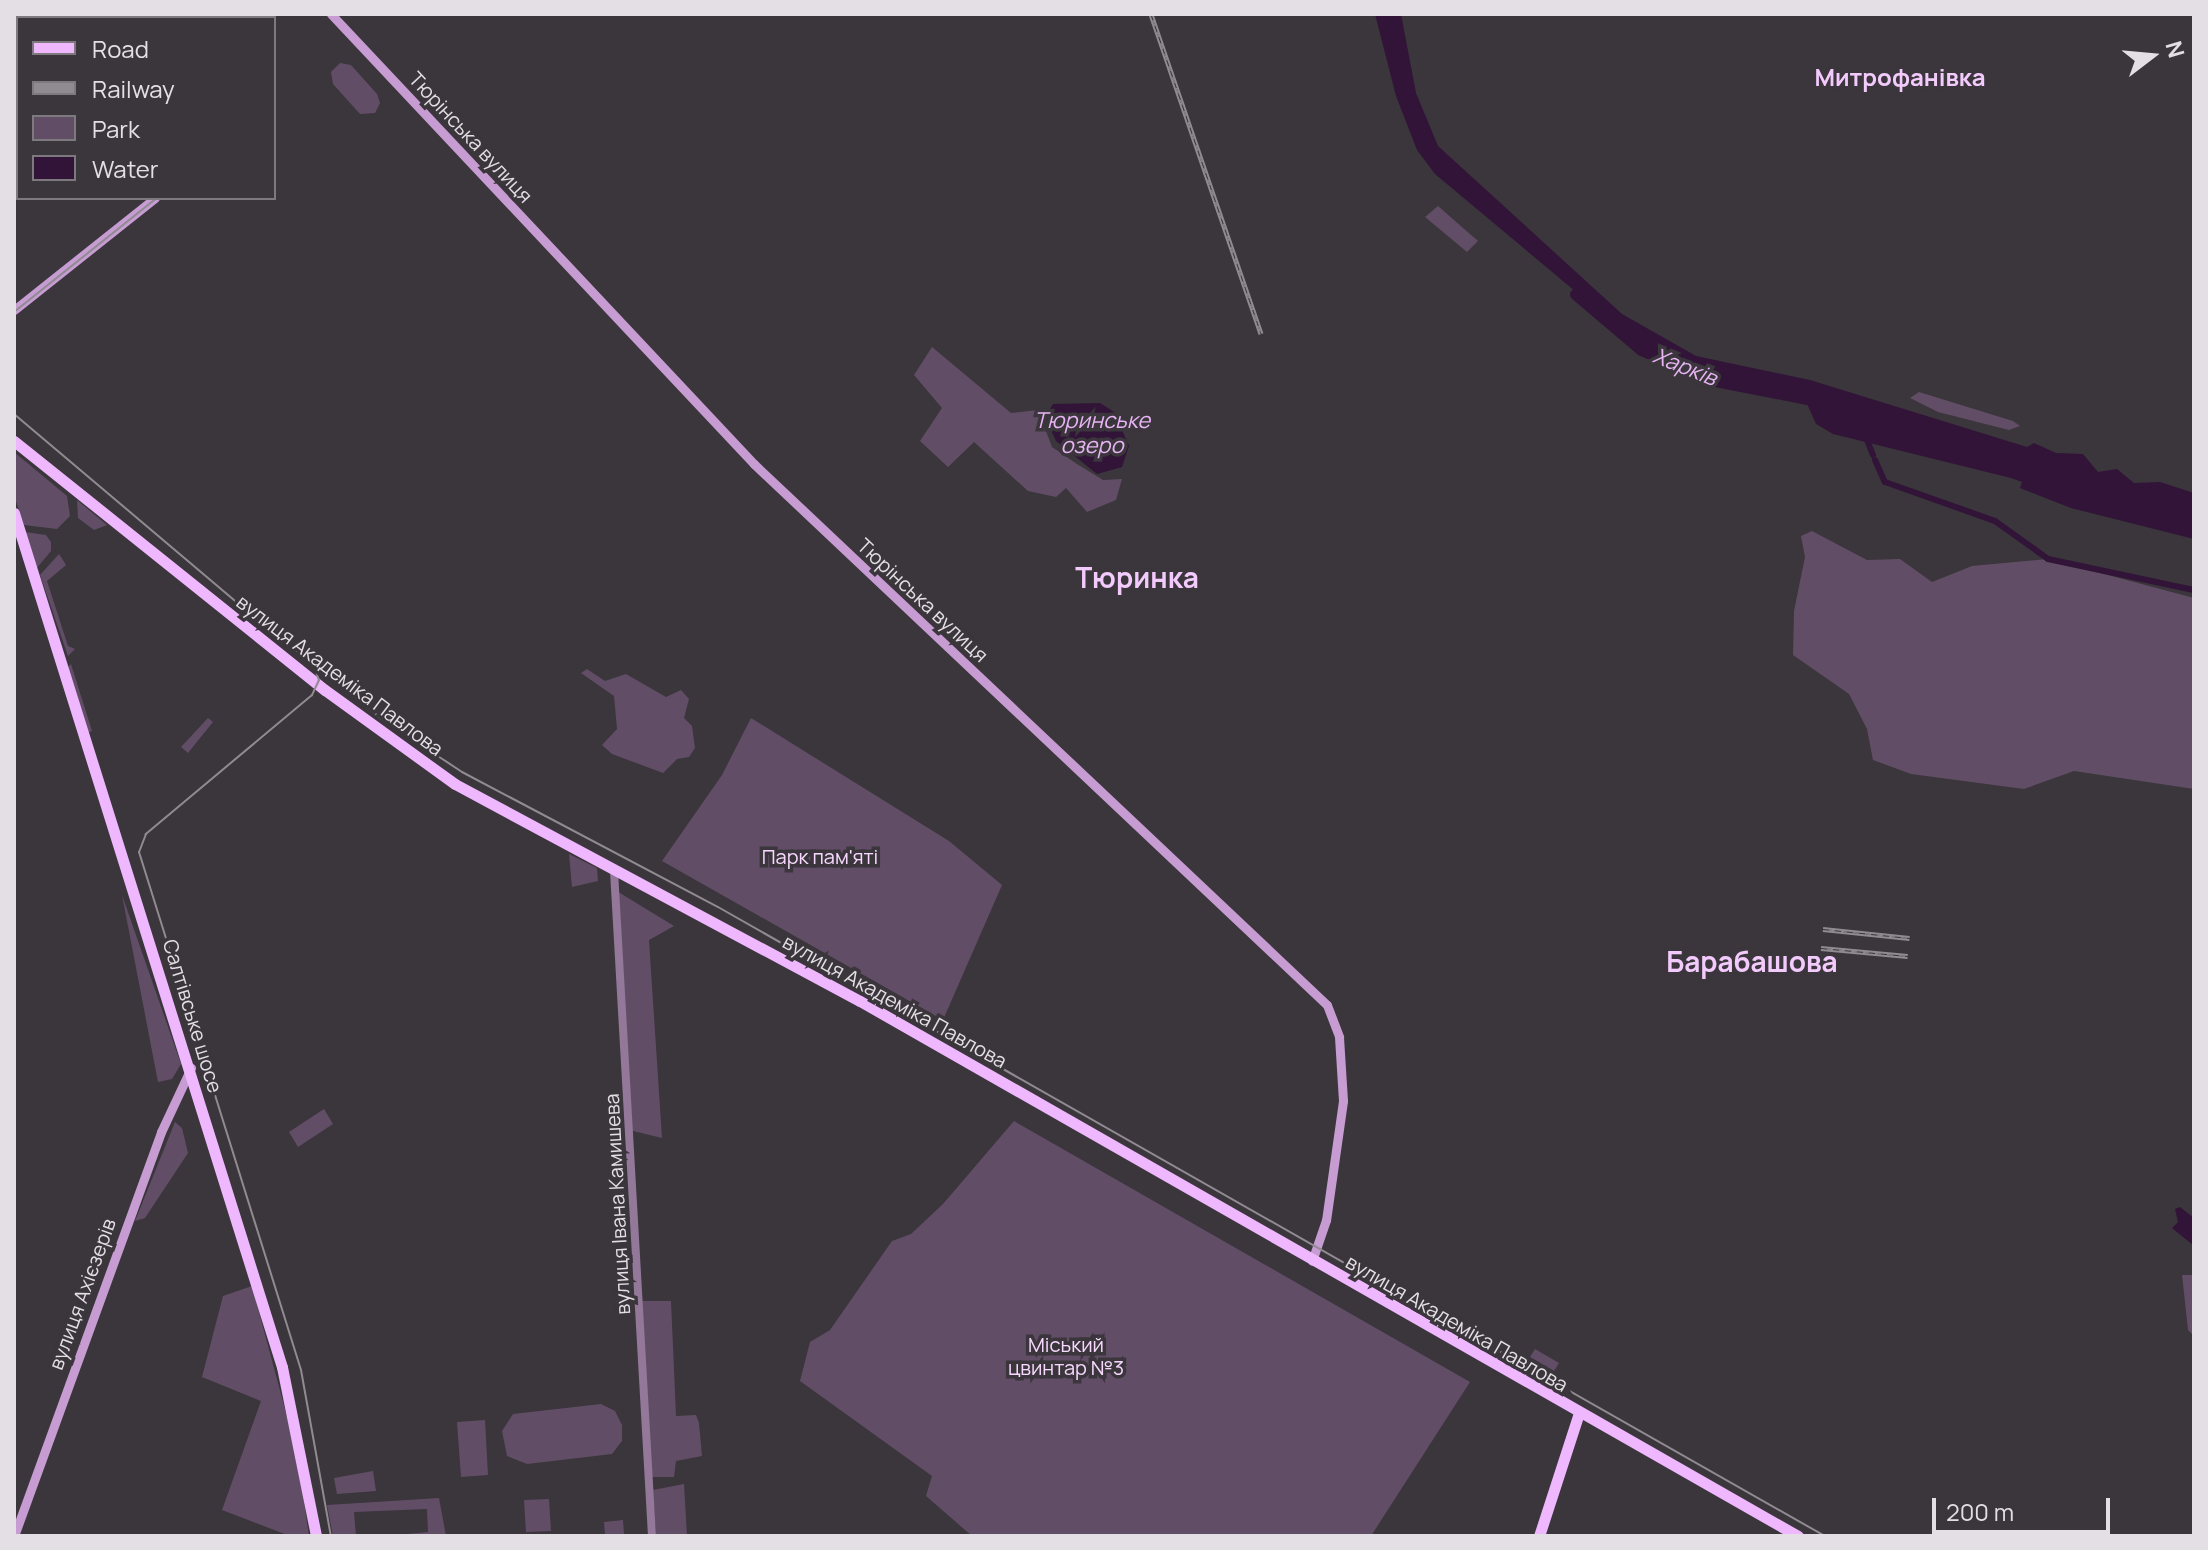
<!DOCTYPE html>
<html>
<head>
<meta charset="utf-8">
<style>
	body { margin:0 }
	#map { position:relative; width:2208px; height:1550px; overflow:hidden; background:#3b353c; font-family:Manrope,sans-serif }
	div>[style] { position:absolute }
	.green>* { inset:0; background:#614e66 }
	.water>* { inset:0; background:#311438 }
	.canal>* { height:6px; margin:-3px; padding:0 3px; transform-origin:3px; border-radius:3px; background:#311438 }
	.river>* { height:11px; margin:-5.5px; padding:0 5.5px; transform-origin:5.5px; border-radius:5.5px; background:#311438 }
	.tertiary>* { height:8px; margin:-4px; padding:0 4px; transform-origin:4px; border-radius:4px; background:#93789a }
	.secondary>* { height:9px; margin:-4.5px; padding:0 4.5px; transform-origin:4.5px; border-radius:4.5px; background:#c79cd2 }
	.primary>* { height:11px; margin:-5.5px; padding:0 5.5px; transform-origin:5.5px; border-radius:5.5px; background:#efb7fe }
	.tram>* { height:2px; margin:-1px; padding:0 1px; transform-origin:1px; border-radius:1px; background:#908b91 }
	.rail>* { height:5px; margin-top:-2.5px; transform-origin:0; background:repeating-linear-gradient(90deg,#3b353c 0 6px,#908b91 0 12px); box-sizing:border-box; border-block:2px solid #908b91 }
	span { translate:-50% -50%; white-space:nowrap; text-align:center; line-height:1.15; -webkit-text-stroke:7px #3b353c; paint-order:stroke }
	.street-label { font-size:20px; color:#e3dfe4 }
	.park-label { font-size:20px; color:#f7d8ff }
	.water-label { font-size:22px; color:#e7b4f4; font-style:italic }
	.quarter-label { font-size:24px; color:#f2cafc; font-weight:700 }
	.district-label { font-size:28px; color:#f2cafc; font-weight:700 }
	.frame { position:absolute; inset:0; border:16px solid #e3dfe4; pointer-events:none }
	.legend { position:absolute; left:16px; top:16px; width:260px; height:184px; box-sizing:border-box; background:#3b353c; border:2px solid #7e797f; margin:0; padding:10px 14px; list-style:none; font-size:24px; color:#e3dfe4 }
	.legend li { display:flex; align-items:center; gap:16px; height:40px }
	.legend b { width:40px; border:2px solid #7e797f }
	.north { position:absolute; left:2112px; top:16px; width:80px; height:80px; -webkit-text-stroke:6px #3b353c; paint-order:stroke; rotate:74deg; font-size:22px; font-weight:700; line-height:32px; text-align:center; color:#e3dfe4 }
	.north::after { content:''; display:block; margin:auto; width:28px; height:36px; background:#e3dfe4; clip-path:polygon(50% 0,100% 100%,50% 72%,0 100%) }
	.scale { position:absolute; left:1932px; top:1498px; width:178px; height:36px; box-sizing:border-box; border:4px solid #e3dfe4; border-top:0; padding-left:10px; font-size:24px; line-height:28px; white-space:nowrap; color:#e3dfe4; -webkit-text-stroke:6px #3b353c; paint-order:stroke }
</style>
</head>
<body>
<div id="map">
	<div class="green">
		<i style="clip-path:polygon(340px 63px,351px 65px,377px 94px,380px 103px,375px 113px,360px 114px,333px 84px,331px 72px)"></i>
		<i style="clip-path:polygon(1438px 206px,1478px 241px,1467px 252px,1425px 217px)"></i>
		<i style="clip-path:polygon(932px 347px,1011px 413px,1038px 410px,1052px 447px,1077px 464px,1103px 480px,1122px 479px,1116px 500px,1087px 512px,1066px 488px,1056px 497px,1028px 491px,974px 442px,948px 467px,920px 441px,942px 408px,914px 375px)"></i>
		<i style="clip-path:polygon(1919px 392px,2013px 421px,2020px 426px,2009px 430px,1938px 412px,1910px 398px)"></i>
		<i style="clip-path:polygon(14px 452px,67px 496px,70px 516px,57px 529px,24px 525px,14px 495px)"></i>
		<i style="clip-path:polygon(77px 500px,107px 525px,94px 530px,78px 518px)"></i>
		<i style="clip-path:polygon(1812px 531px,1867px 560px,1900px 559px,1932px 582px,1972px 566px,2048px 559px,2194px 598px,2194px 789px,2074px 771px,2024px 789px,1911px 774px,1873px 760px,1867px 729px,1849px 694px,1793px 655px,1794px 611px,1805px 557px,1801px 536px)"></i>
		<i style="clip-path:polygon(25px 532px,46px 535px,51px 542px,51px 551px,36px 569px)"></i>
		<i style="clip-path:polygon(59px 554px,66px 565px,47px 581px,68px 646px,75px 649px,68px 656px,40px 575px)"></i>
		<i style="clip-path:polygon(71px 664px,92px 731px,87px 733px,67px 668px)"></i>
		<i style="clip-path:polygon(587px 669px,605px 681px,626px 674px,666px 697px,681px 690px,689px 699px,684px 718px,692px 726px,695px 748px,689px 757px,677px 759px,663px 773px,612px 754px,602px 745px,617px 729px,614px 696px,581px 673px)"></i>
		<i style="clip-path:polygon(208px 718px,213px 722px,188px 753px,181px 747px)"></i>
		<i style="clip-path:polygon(751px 718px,949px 841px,1002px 885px,943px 1020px,662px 861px,722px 775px)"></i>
		<i style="clip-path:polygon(569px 854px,597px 868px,598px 881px,572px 887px)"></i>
		<i style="clip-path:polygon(615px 890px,674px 926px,649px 940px,662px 1138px,629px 1130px)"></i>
		<i style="clip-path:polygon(122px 895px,181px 1064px,172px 1079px,158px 1082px)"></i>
		<i style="clip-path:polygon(324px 1109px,333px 1124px,298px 1147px,289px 1132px)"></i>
		<i style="clip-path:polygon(1014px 1121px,1470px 1382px,1371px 1536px,972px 1536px,926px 1496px,932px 1476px,800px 1381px,810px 1342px,830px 1330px,892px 1241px,911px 1234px,943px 1204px)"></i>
		<i style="clip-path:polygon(175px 1122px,182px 1128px,188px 1153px,145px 1218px,135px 1221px)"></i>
		<i style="clip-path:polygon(2182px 1275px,2194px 1275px,2194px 1336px,2188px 1330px)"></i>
		<i style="clip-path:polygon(252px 1286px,297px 1454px,309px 1536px,290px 1536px,222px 1510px,261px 1401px,202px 1377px,223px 1296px)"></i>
		<i style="clip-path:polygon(639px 1301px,671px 1301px,676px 1416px,696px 1415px,699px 1423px,702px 1456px,676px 1461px,674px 1477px,648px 1477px)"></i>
		<i style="clip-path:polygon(1535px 1349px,1559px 1363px,1554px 1371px,1530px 1357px)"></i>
		<i style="clip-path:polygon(601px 1404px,615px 1411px,622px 1425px,622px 1441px,612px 1454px,527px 1464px,507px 1456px,502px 1431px,513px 1414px)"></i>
		<i style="clip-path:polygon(485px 1420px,488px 1475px,461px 1477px,457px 1422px)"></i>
		<i style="clip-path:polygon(373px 1471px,376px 1491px,337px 1494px,334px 1478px)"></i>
		<i style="clip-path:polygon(684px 1484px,687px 1536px,656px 1536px,653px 1490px)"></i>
		<i style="clip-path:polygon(439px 1498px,446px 1536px,388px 1536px,428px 1532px,427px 1509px,354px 1512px,356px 1536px,333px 1536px,327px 1505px)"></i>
		<i style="clip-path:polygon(549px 1499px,551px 1531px,526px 1532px,524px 1500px)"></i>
		<i style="clip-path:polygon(623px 1520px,624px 1534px,644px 1535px,605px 1536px,604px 1522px)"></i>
	</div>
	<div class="water">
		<i style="clip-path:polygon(1375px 14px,1401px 14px,1416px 93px,1438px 146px,1622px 314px,1696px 356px,1810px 380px,2027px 447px,2034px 443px,2056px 453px,2083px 454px,2098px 472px,2117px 469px,2134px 483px,2160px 482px,2194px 493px,2194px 539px,2071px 508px,2020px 488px,2022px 482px,2011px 478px,1833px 434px,1816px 424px,1804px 397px,1794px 392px,1753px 390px,1649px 353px,1435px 174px,1417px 150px,1396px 96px)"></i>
		<i style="clip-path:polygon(1100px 403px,1114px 412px,1129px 446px,1122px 467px,1097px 474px,1056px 441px,1045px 417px,1053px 404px)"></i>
		<i style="clip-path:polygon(2180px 1207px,2194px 1218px,2194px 1246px,2172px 1228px,2178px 1222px,2175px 1209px)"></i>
	</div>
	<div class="canal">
		<i style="left:1867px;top:440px;width:16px;rotate:68deg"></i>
		<i style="left:1875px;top:460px;width:24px;rotate:66deg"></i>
		<i style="left:1885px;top:482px;width:117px;rotate:19.5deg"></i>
		<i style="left:1995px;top:521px;width:65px;rotate:35.6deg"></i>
		<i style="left:2048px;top:559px;width:149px;rotate:12deg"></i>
	</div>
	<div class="river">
		<i style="left:1575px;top:294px;width:87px;rotate:40.3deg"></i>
		<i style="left:1641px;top:350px;width:75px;rotate:23.5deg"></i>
		<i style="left:1710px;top:380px;width:109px;rotate:11.1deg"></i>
	</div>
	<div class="tertiary">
		<i style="left:614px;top:871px;width:666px;rotate:86.73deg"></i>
	</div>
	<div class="secondary">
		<i style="left:331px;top:14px;width:618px;rotate:46.77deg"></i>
		<i style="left:754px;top:464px;width:788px;rotate:43.35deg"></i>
		<i style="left:1327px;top:1005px;width:34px;rotate:69deg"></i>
		<i style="left:1339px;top:1037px;width:64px;rotate:86.4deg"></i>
		<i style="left:1343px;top:1101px;width:120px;rotate:98.1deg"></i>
		<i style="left:1326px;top:1220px;width:43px;rotate:108.9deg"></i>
		<i style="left:235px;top:18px;width:6px;rotate:-39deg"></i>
		<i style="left:14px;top:310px;width:180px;rotate:-38.5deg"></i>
		<i style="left:14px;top:1536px;width:430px;rotate:-70deg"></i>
		<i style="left:161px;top:1132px;width:71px;rotate:-64.9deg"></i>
	</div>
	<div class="primary">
		<i style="left:50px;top:18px;width:4px;rotate:-63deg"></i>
		<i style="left:14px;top:182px;width:22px;rotate:-80deg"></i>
		<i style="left:14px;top:441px;width:398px;rotate:38.7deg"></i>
		<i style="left:325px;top:690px;width:160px;rotate:35.9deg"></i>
		<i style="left:455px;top:784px;width:459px;rotate:28.2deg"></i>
		<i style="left:860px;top:1001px;width:1080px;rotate:29.7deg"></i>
		<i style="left:14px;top:513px;width:895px;rotate:72.58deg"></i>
		<i style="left:282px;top:1367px;width:172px;rotate:78.6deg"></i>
		<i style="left:1539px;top:1536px;width:129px;rotate:-72deg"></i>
	</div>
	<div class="tram">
		<i style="left:233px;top:18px;width:6px;rotate:-39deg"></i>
		<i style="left:14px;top:312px;width:183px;rotate:-38.6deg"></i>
		<i style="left:14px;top:414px;width:307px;rotate:40.2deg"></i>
		<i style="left:248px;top:612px;width:171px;rotate:38.6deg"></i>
		<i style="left:382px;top:719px;width:96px;rotate:33.5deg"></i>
		<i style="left:462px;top:772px;width:289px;rotate:27.8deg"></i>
		<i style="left:718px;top:907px;width:1273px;rotate:29.61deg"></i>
		<i style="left:313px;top:663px;width:18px;rotate:71deg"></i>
		<i style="left:319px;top:680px;width:17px;rotate:115deg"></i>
		<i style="left:312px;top:695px;width:217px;rotate:140.1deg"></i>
		<i style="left:146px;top:834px;width:19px;rotate:111deg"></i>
		<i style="left:139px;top:852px;width:543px;rotate:72.63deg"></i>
		<i style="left:301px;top:1370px;width:169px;rotate:79.8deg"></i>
	</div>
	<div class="rail">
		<i style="left:1151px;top:14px;width:338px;rotate:71deg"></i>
		<i style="left:1823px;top:929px;width:87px;rotate:5.9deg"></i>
		<i style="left:1821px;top:948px;width:87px;rotate:5.3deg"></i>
	</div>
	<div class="street-label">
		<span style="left:471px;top:137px;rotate:47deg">Тюрінська вулиця</span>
		<span style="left:923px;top:600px;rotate:43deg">Тюрінська вулиця</span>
		<span style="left:340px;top:675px;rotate:37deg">вулиця Академіка Павлова</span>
		<span style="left:895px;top:1001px;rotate:29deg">вулиця Академіка Павлова</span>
		<span style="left:193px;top:1016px;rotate:73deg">Салтівське шосе</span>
		<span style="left:617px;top:1204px;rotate:-93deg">вулиця Івана Камишева</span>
		<span style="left:82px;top:1294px;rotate:-70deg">вулиця Ахієзерів</span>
		<span style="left:1457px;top:1323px;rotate:30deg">вулиця Академіка Павлова</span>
	</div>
	<div class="park-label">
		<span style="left:820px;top:856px">Парк пам'яті</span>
		<span style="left:1066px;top:1356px">Міський<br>цвинтар №3</span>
	</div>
	<div class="water-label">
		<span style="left:1685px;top:367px;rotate:22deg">Харків</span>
		<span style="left:1092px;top:433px">Тюринське<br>озеро</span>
	</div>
	<div class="quarter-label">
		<span style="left:1900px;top:77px">Митрофанівка</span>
	</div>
	<div class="district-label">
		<span style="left:1137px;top:577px">Тюринка</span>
		<span style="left:1752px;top:961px">Барабашова</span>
	</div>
	<div class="frame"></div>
	<ul class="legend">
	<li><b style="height:10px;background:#efb7fe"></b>Road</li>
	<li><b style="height:10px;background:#908b91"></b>Railway</li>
	<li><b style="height:22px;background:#614e66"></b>Park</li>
	<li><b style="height:22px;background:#311438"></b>Water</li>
	</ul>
	<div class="north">N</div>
	<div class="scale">200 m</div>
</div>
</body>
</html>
